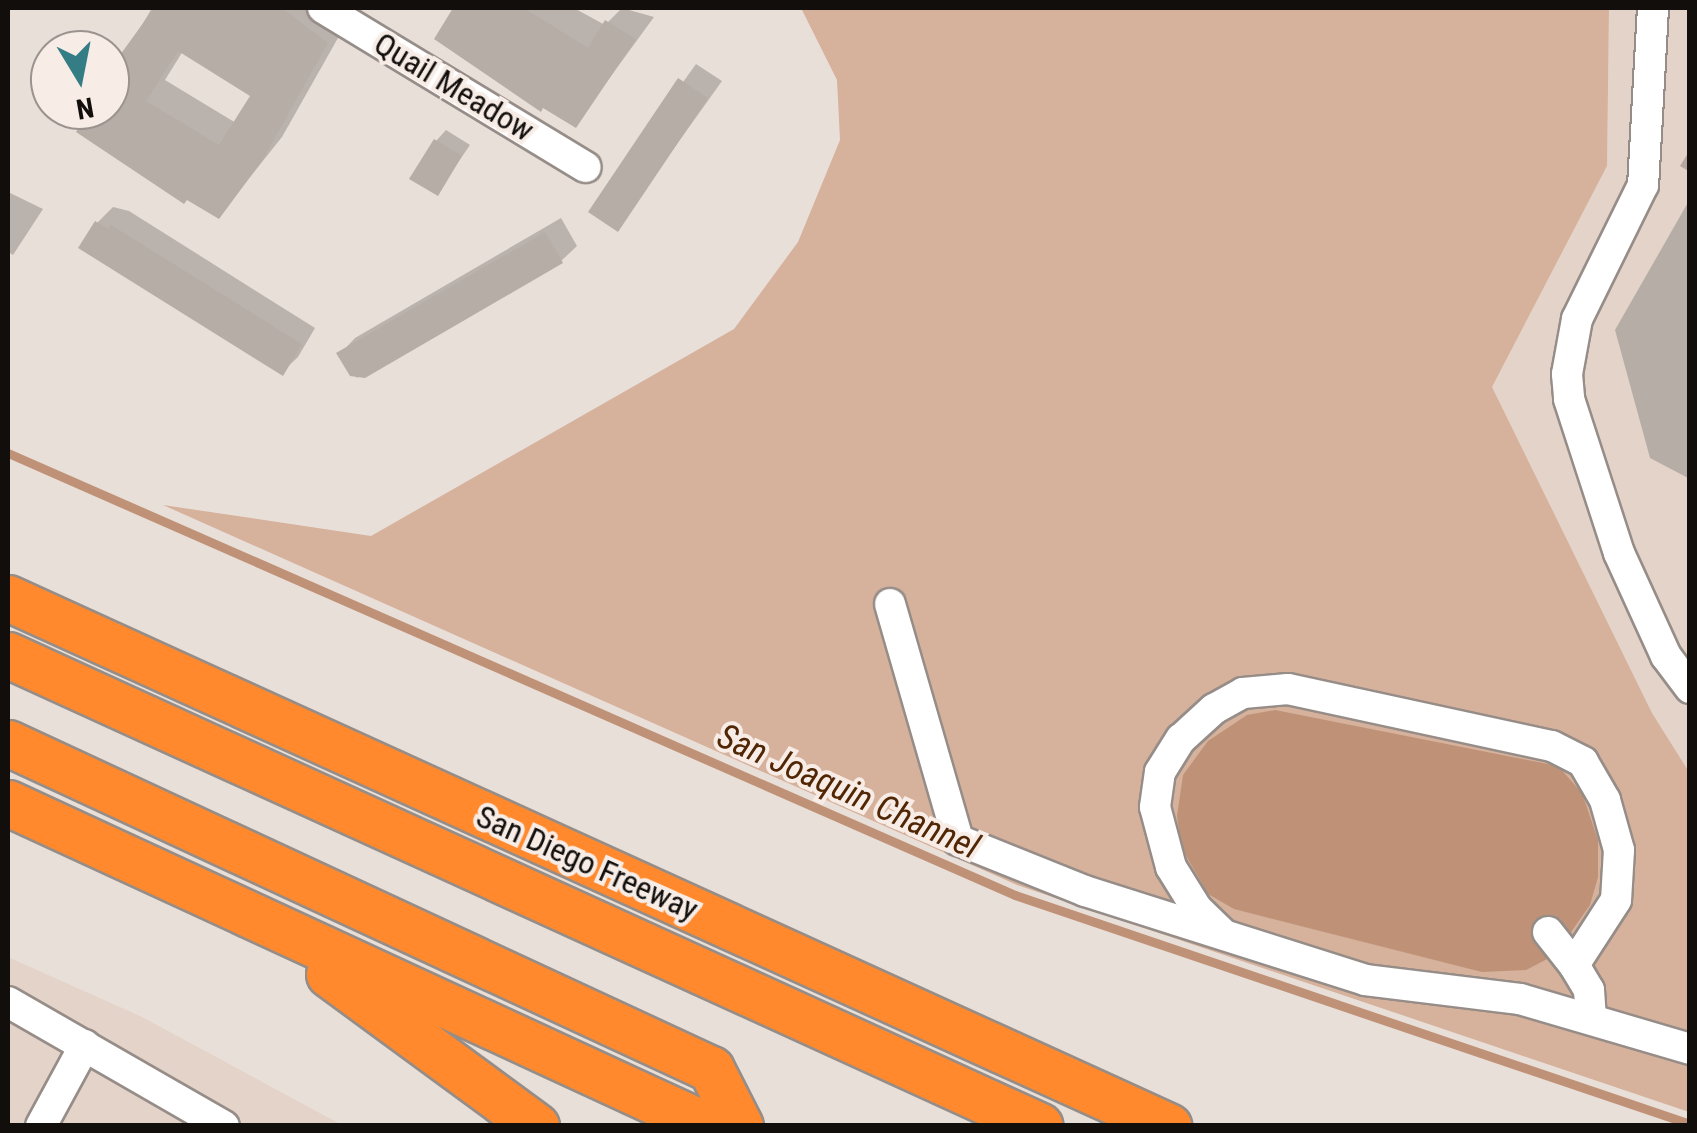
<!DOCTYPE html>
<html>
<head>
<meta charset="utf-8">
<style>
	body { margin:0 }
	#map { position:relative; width:1697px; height:1133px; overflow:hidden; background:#e9dfd9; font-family:"Roboto Condensed",sans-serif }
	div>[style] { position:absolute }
	.built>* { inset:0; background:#e4d3c8 }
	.green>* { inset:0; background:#d6b19b }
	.water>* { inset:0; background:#bf9277 }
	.shadow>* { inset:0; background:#0003 }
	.stream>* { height:9px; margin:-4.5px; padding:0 4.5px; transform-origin:4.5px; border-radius:4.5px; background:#bf9277 }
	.building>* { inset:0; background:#b6ada7 }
	.roads { filter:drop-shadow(2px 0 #968d88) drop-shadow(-2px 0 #968d88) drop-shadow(0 2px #968d88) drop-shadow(0 -2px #968d88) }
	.minor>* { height:30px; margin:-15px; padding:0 15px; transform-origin:15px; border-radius:15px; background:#fff }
	.highway>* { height:45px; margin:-22.5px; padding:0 22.5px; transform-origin:22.5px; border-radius:22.5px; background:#ff892c }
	span { translate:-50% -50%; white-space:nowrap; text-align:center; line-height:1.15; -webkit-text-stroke:8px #f7ece6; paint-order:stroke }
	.street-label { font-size:32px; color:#110e0c }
	.water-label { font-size:35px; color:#512604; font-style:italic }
	.frame { position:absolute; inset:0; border:10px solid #110e0c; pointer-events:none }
	.north { position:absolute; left:30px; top:30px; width:100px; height:100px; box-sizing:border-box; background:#f7ece6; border:2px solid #9b938f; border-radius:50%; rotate:170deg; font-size:28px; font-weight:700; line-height:40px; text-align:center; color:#110e0c }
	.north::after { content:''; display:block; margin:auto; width:35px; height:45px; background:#357d84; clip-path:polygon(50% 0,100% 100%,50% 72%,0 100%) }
</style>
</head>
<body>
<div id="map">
	<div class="built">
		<i style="clip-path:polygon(1609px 8px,1689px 8px,1689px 772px,1652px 713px,1492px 387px,1607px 166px)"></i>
		<i style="clip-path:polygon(8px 957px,142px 1017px,342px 1125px,8px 1125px)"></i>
	</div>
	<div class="green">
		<i style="clip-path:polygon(801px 8px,1609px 8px,1607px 166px,1492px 387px,1652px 713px,1689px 772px,1689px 1112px,1017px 885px,163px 505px,371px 536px,734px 329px,798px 242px,840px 140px,837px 80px)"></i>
	</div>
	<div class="water">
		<i style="clip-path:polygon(1275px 710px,1558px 766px,1582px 793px,1598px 840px,1598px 877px,1590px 905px,1555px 955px,1526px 970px,1482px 972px,1234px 909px,1208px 894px,1181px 847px,1177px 816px,1183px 775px,1208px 741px,1247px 715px)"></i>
	</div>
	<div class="shadow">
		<i style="clip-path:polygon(evenodd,152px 8px,323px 8px,347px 22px,282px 137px,219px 216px,92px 110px,110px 110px,110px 79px,152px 8px,183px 51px,253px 95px,236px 123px,165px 80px,183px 51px)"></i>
		<i style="clip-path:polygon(455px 8px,574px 8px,605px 25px,622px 8px,654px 17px,576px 124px,437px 39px)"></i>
		<i style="clip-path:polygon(696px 64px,722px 81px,617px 228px,591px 211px)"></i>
		<i style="clip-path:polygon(446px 130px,470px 145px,437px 193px,436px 141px)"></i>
		<i style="clip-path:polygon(1690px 150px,1690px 172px,1680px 166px)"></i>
		<i style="clip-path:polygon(8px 192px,43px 209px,13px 255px,8px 252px)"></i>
		<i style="clip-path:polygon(113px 207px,129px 211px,315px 328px,298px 357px,282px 372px,97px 223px)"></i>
		<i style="clip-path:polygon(561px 218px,577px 246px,561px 261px,357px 378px,340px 354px,355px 338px)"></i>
	</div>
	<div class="stream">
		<i style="left:8px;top:453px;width:1100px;rotate:23.7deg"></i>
		<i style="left:1015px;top:895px;width:713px;rotate:18.74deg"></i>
	</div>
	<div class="building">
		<i style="clip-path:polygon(evenodd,154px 8px,282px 8px,328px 43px,262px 161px,219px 219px,187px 200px,184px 204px,76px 132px,90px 110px,110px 110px,110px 69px,154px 8px,178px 51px,250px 96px,219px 145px,146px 101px,178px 51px)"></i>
		<i style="clip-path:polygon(453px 8px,524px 8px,588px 48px,605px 20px,636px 39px,576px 128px,543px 108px,541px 112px,434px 39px)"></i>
		<i style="clip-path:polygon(678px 78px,708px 98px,618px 232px,588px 212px)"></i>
		<i style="clip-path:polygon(434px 139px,462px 156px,438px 196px,409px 179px)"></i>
		<i style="clip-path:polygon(1690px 199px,1690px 479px,1650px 458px,1615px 330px)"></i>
		<i style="clip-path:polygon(95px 221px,108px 229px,111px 225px,302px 344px,283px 376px,78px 248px)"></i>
		<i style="clip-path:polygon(545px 232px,563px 263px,365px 378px,350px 376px,336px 353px)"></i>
	</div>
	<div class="roads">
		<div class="minor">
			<i style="left:323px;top:8px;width:307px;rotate:31.2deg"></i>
			<i style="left:1653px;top:8px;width:177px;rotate:93.2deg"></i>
			<i style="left:1643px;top:185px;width:149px;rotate:116.2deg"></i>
			<i style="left:1577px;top:319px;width:56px;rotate:100.3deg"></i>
			<i style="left:1567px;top:374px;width:25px;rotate:85deg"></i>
			<i style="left:1569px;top:399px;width:162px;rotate:72deg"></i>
			<i style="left:1619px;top:553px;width:113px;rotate:65.5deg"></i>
			<i style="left:1666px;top:656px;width:40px;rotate:53deg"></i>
			<i style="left:890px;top:604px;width:246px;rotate:73.9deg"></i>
			<i style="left:958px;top:840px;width:137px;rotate:21.9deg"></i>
			<i style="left:1085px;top:891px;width:294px;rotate:17.6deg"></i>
			<i style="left:1365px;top:980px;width:156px;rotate:7deg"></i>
			<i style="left:1520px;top:999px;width:177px;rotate:16.4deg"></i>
			<i style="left:1221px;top:932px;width:33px;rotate:-136deg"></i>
			<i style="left:1197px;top:909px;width:49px;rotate:-121.8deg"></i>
			<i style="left:1171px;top:867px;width:62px;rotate:-104.9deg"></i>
			<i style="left:1155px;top:807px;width:35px;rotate:-82deg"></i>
			<i style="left:1160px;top:772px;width:39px;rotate:-58deg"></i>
			<i style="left:1181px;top:739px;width:45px;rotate:-42.3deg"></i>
			<i style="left:1214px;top:709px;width:33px;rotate:-29deg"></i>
			<i style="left:1243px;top:693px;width:45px;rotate:-5.1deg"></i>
			<i style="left:1288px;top:689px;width:270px;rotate:12.2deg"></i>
			<i style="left:1552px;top:746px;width:35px;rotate:27deg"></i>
			<i style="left:1583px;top:762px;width:44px;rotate:59.9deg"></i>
			<i style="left:1605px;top:800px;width:52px;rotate:74.4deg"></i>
			<i style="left:1619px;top:850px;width:50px;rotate:93.4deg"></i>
			<i style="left:1616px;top:900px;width:77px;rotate:122.9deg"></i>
			<i style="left:1574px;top:965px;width:29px;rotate:59deg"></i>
			<i style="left:1589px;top:990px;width:27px;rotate:86deg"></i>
			<i style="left:1548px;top:932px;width:42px;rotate:51.8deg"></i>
			<i style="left:8px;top:1002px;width:249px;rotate:29.9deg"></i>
			<i style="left:41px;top:1126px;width:92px;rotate:-61.5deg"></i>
		</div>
		<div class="highway">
			<i style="left:8px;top:598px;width:1275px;rotate:24.47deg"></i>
			<i style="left:8px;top:655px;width:1134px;rotate:24.53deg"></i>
			<i style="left:8px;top:743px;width:775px;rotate:24.88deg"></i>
			<i style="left:711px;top:1069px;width:64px;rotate:63deg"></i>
			<i style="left:8px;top:803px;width:771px;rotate:24.77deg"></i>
			<i style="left:329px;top:974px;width:257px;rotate:36.3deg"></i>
		</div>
	</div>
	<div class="street-label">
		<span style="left:454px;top:87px;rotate:31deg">Quail Meadow</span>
		<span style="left:587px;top:863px;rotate:24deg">San Diego Freeway</span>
	</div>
	<div class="water-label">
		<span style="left:848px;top:792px;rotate:24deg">San Joaquin Channel</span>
	</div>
	<div class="frame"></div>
	<div class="north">N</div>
</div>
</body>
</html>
